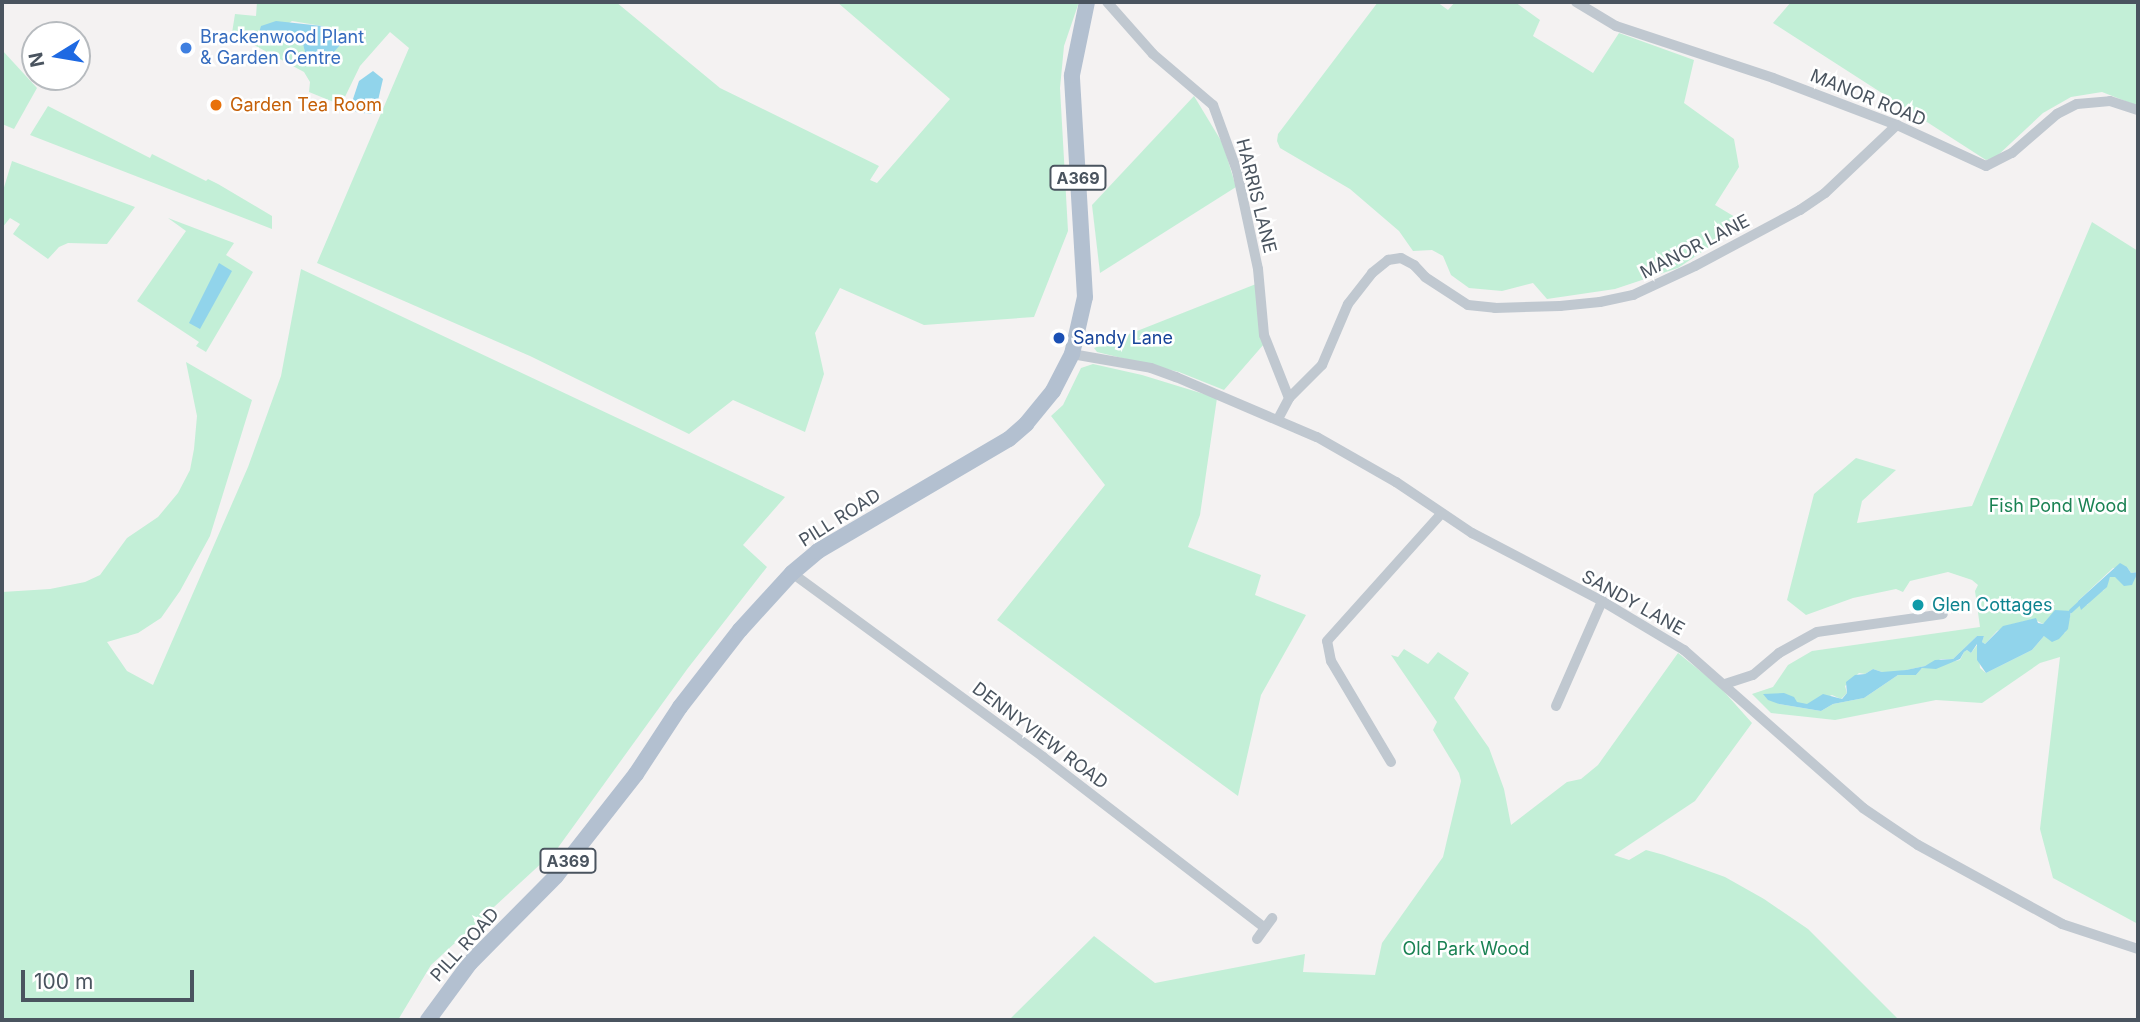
<!DOCTYPE html>
<html>
<head>
<meta charset="utf-8">
<style>
	body { margin:0 }
	#map { position:relative; width:2140px; height:1022px; overflow:hidden; background:#f4f2f2; font-family:Inter,sans-serif }
	div>[style] { position:absolute }
	.green>* { inset:0; background:#c3efd7 }
	.water>* { inset:0; background:#91d4eb }
	.stream>* { height:3.5px; margin:-1.75px; padding:0 1.75px; transform-origin:1.75px; border-radius:1.75px; background:#91d4eb }
	.minor>* { height:10px; margin:-5px; padding:0 5px; transform-origin:5px; border-radius:5px; background:#c0c8d0 }
	.primary>* { height:16px; margin:-8px; padding:0 8px; transform-origin:8px; border-radius:8px; background:#b3c0d0 }
	.dots>* { width:19px; height:19px; translate:-50% -50%; box-sizing:border-box; border:4px solid #fff; border-radius:50% }
	span { translate:-50% -50%; white-space:nowrap; text-align:center; line-height:1.15; -webkit-text-stroke:5px #fff; paint-order:stroke }
	.shield-label span { padding:2px 5px; background:#fff; border:2px solid; border-radius:5px; -webkit-text-stroke-width:0 }
	.shield-label { font-size:16px; color:#4a545f; font-weight:700 }
	.shop-label { font-size:18px; color:#366cbe }
	.left { translate:0 -50%; text-align:left }
	.street-label { font-size:18px; color:#4a545f }
	.food-label { font-size:18px; color:#c56008 }
	.transit-label { font-size:18px; color:#164399 }
	.park-label { font-size:18px; color:#1a8253 }
	.culture-label { font-size:18px; color:#0d838f }
	.frame { position:absolute; inset:0; border:4px solid #4a545f; pointer-events:none }
	.north { position:absolute; left:21px; top:21px; width:70px; height:70px; box-sizing:border-box; background:#fff; border:2px solid #b7bbbf; border-radius:50%; rotate:259deg; font-size:19px; font-weight:700; line-height:28px; text-align:center; color:#4a545f }
	.north::after { content:''; display:block; margin:auto; width:24px; height:32px; background:#1e69e2; clip-path:polygon(50% 0,100% 100%,50% 72%,0 100%) }
	.scale { position:absolute; left:21px; top:970px; width:173px; height:32px; box-sizing:border-box; border:4px solid #4a545f; border-top:0; padding-left:9px; font-size:21px; line-height:24px; white-space:nowrap; color:#4a545f; -webkit-text-stroke:5px #fff; paint-order:stroke }
</style>
</head>
<body>
<div id="map">
	<div class="green">
		<i style="clip-path:polygon(evenodd,257px 2px,616px 2px,720px 88px,879px 166px,870px 180px,877px 183px,950px 99px,837px 2px,1079px 2px,1064px 46px,1060px 88px,1068px 231px,1034px 317px,924px 325px,840px 288px,815px 333px,824px 374px,805px 432px,733px 400px,689px 434px,530px 356px,317px 263px,409px 48px,390px 32px,360px 66px,341px 105px,309px 92px,310px 82px,304px 72px,232px 33px,235px 14px,256px 16px,257px 2px,292px 21px,322px 26px,339px 36px,341px 44px,330px 55px,321px 58px,312px 57px,305px 51px,302px 40px,263px 42px,292px 21px)"></i>
		<i style="clip-path:polygon(1378px 2px,1437px 2px,1448px 10px,1455px 2px,1515px 2px,1540px 20px,1533px 36px,1593px 73px,1619px 33px,1694px 60px,1684px 103px,1734px 139px,1739px 167px,1715px 205px,1745px 223px,1678px 268px,1615px 289px,1547px 299px,1533px 283px,1502px 291px,1469px 288px,1451px 275px,1443px 256px,1432px 250px,1413px 251px,1399px 231px,1350px 189px,1280px 148px,1277px 141px,1278px 134px)"></i>
		<i style="clip-path:polygon(1791px 2px,2138px 2px,2138px 106px,2102px 92px,2071px 97px,2043px 113px,1996px 157px,1986px 160px,1773px 23px)"></i>
		<i style="clip-path:polygon(2px 50px,37px 88px,14px 129px,2px 124px)"></i>
		<i style="clip-path:polygon(1194px 96px,1223px 144px,1236px 187px,1100px 273px,1092px 205px)"></i>
		<i style="clip-path:polygon(48px 106px,150px 158px,152px 154px,206px 181px,208px 179px,218px 184px,272px 216px,272px 229px,30px 135px)"></i>
		<i style="clip-path:polygon(12px 161px,135px 207px,107px 244px,68px 243px,59px 247px,48px 259px,13px 234px,20px 224px,10px 218px,2px 228px,2px 194px)"></i>
		<i style="clip-path:polygon(168px 218px,234px 243px,226px 255px,253px 272px,206px 352px,196px 346px,199px 342px,137px 301px,186px 231px)"></i>
		<i style="clip-path:polygon(evenodd,2092px 222px,2138px 251px,2138px 572px,2131px 573px,2127px 567px,2113px 568px,2078px 601px,2087px 605px,2095px 595px,2104px 590px,2110px 577px,2138px 577px,2138px 924px,2053px 878px,2040px 829px,2060px 657px,2040px 663px,1982px 703px,1936px 700px,1835px 720px,1771px 713px,1752px 694px,1773px 687px,1788px 665px,1812px 651px,1980px 627px,1975px 591px,1978px 585px,1972px 580px,1948px 572px,1910px 581px,1903px 592px,1896px 589px,1853px 598px,1806px 615px,1787px 600px,1814px 494px,1856px 458px,1896px 470px,1862px 501px,1857px 523px,1972px 506px,2092px 222px,2061px 612px,2071px 613px,2065px 633px,2044px 636px,2032px 650px,1986px 673px,1980px 668px,1978px 644px,1971px 653px,1967px 650px,1964px 652px,1960px 660px,1922px 668px,1916px 675px,1898px 675px,1864px 698px,1833px 704px,1821px 711px,1779px 704px,1774px 700px,1807px 705px,1832px 695px,1841px 699px,1847px 693px,1845px 686px,1859px 673px,1865px 674px,1873px 669px,1882px 672px,1897px 672px,1925px 666px,1941px 659px,1953px 659px,1977px 636px,1984px 636px,1982px 642px,1985px 644px,1997px 631px,2009px 625px,2034px 619px,2043px 624px,2061px 612px)"></i>
		<i style="clip-path:polygon(301px 269px,785px 497px,743px 545px,767px 567px,688px 668px,557px 849px,431px 965px,398px 1020px,2px 1020px,2px 592px,50px 589px,85px 582px,100px 575px,127px 538px,158px 517px,178px 493px,190px 470px,194px 449px,197px 416px,186px 362px,252px 400px,210px 536px,180px 591px,161px 618px,138px 633px,107px 642px,127px 671px,153px 685px,248px 467px,281px 376px)"></i>
		<i style="clip-path:polygon(1256px 284px,1264px 344px,1224px 390px,1179px 372px,1097px 352px,1094px 348px)"></i>
		<i style="clip-path:polygon(1093px 364px,1142px 375px,1217px 398px,1200px 515px,1188px 547px,1261px 575px,1255px 595px,1306px 615px,1261px 695px,1238px 796px,997px 620px,1105px 485px,1051px 416px,1063px 405px,1081px 368px)"></i>
		<i style="clip-path:polygon(1404px 649px,1428px 664px,1438px 652px,1469px 673px,1454px 698px,1489px 748px,1504px 789px,1511px 825px,1567px 782px,1581px 779px,1598px 765px,1678px 653px,1719px 686px,1752px 723px,1695px 801px,1614px 855px,1629px 860px,1646px 850px,1664px 855px,1725px 877px,1764px 899px,1808px 929px,1899px 1020px,1009px 1020px,1094px 936px,1155px 983px,1305px 954px,1303px 972px,1375px 975px,1382px 943px,1443px 857px,1461px 781px,1459px 773px,1433px 730px,1437px 722px,1391px 655px,1398px 657px)"></i>
	</div>
	<div class="water">
		<i style="clip-path:polygon(276px 21px,322px 26px,337px 33px,341px 44px,333px 53px,321px 58px,305px 52px,302px 40px,263px 42px,257px 39px,261px 26px)"></i>
		<i style="clip-path:polygon(373px 71px,383px 79px,376px 109px,371px 114px,356px 112px,351px 105px,359px 81px)"></i>
		<i style="clip-path:polygon(219px 263px,232px 271px,200px 329px,189px 323px)"></i>
		<i style="clip-path:polygon(2120px 563px,2127px 567px,2131px 573px,2138px 572px,2132px 585px,2124px 586px,2115px 577px,2110px 577px,2107px 587px,2081px 610px,2078px 601px)"></i>
		<i style="clip-path:polygon(2055px 610px,2071px 611px,2068px 629px,2059px 639px,2052px 642px,2044px 636px,2032px 650px,1986px 673px,1977px 660px,1977px 644px,1971px 653px,1967px 650px,1964px 652px,1960px 659px,1936px 669px,1922px 668px,1916px 675px,1898px 675px,1864px 698px,1833px 704px,1821px 711px,1779px 704px,1768px 700px,1763px 694px,1784px 693px,1794px 697px,1797px 702px,1807px 704px,1823px 694px,1842px 699px,1847px 693px,1846px 682px,1855px 675px,1865px 674px,1873px 669px,1882px 672px,1906px 670px,1925px 666px,1935px 660px,1953px 659px,1977px 636px,1984px 636px,1982px 642px,1985px 644px,2003px 626px,2036px 618px,2038px 623px,2043px 624px)"></i>
	</div>
	<div class="stream">
		<i style="left:2071px;top:611px;width:12px;rotate:-42deg"></i>
	</div>
	<div class="minor">
		<i style="left:1107px;top:2px;width:69px;rotate:48.5deg"></i>
		<i style="left:1153px;top:54px;width:79px;rotate:40.4deg"></i>
		<i style="left:1213px;top:105px;width:70px;rotate:70deg"></i>
		<i style="left:1237px;top:171px;width:100px;rotate:77.9deg"></i>
		<i style="left:1258px;top:269px;width:66px;rotate:84.8deg"></i>
		<i style="left:1264px;top:335px;width:68px;rotate:68.4deg"></i>
		<i style="left:1576px;top:2px;width:47px;rotate:31deg"></i>
		<i style="left:1616px;top:26px;width:165px;rotate:18.3deg"></i>
		<i style="left:1773px;top:78px;width:133px;rotate:20.8deg"></i>
		<i style="left:1897px;top:125px;width:98px;rotate:24.7deg"></i>
		<i style="left:1986px;top:166px;width:29px;rotate:-27deg"></i>
		<i style="left:2012px;top:153px;width:60px;rotate:-40.9deg"></i>
		<i style="left:2057px;top:114px;width:22px;rotate:-27deg"></i>
		<i style="left:2077px;top:104px;width:33px;rotate:-5deg"></i>
		<i style="left:2110px;top:101px;width:29px;rotate:18deg"></i>
		<i style="left:1072px;top:354px;width:80px;rotate:10deg"></i>
		<i style="left:1151px;top:368px;width:27px;rotate:20deg"></i>
		<i style="left:1176px;top:377px;width:153px;rotate:23.1deg"></i>
		<i style="left:1317px;top:437px;width:91px;rotate:29.7deg"></i>
		<i style="left:1396px;top:482px;width:92px;rotate:33.9deg"></i>
		<i style="left:1472px;top:533px;width:147px;rotate:27.6deg"></i>
		<i style="left:1602px;top:601px;width:96px;rotate:30.9deg"></i>
		<i style="left:1684px;top:650px;width:239px;rotate:41.4deg"></i>
		<i style="left:1863px;top:808px;width:66px;rotate:33.9deg"></i>
		<i style="left:1918px;top:845px;width:164px;rotate:28.7deg"></i>
		<i style="left:2062px;top:924px;width:80px;rotate:18.2deg"></i>
		<i style="left:1278px;top:419px;width:24px;rotate:-62deg"></i>
		<i style="left:1289px;top:398px;width:47px;rotate:-45deg"></i>
		<i style="left:1322px;top:365px;width:66px;rotate:-66.9deg"></i>
		<i style="left:1348px;top:304px;width:39px;rotate:-52deg"></i>
		<i style="left:1372px;top:273px;width:21px;rotate:-39deg"></i>
		<i style="left:1388px;top:260px;width:13px;rotate:-9deg"></i>
		<i style="left:1401px;top:258px;width:15px;rotate:28deg"></i>
		<i style="left:1414px;top:265px;width:16px;rotate:47deg"></i>
		<i style="left:1425px;top:277px;width:51px;rotate:33.1deg"></i>
		<i style="left:1468px;top:305px;width:27px;rotate:6deg"></i>
		<i style="left:1495px;top:308px;width:65px;rotate:-1.8deg"></i>
		<i style="left:1560px;top:306px;width:40px;rotate:-5.7deg"></i>
		<i style="left:1600px;top:302px;width:34px;rotate:-12deg"></i>
		<i style="left:1633px;top:295px;width:68px;rotate:-25.1deg"></i>
		<i style="left:1695px;top:266px;width:119px;rotate:-28.1deg"></i>
		<i style="left:1800px;top:210px;width:30px;rotate:-34deg"></i>
		<i style="left:1825px;top:193px;width:99px;rotate:-43.4deg"></i>
		<i style="left:792px;top:573px;width:311px;rotate:36.2deg"></i>
		<i style="left:1043px;top:757px;width:280px;rotate:37.6deg"></i>
		<i style="left:1725px;top:684px;width:29px;rotate:-18deg"></i>
		<i style="left:1753px;top:675px;width:34px;rotate:-40deg"></i>
		<i style="left:1779px;top:653px;width:43px;rotate:-28.9deg"></i>
		<i style="left:1817px;top:632px;width:127px;rotate:-8.1deg"></i>
		<i style="left:1556px;top:706px;width:115px;rotate:-66.3deg"></i>
		<i style="left:1391px;top:762px;width:117px;rotate:-120.7deg"></i>
		<i style="left:1331px;top:661px;width:20px;rotate:-101deg"></i>
		<i style="left:1327px;top:641px;width:171px;rotate:-48.1deg"></i>
		<i style="left:1257px;top:939px;width:26px;rotate:-54deg"></i>
	</div>
	<div class="primary">
		<i style="left:428px;top:1020px;width:71px;rotate:-53.6deg"></i>
		<i style="left:470px;top:963px;width:122px;rotate:-45.3deg"></i>
		<i style="left:556px;top:876px;width:130px;rotate:-51.9deg"></i>
		<i style="left:636px;top:774px;width:80px;rotate:-56.7deg"></i>
		<i style="left:680px;top:707px;width:98px;rotate:-52.1deg"></i>
		<i style="left:740px;top:630px;width:77px;rotate:-47.6deg"></i>
		<i style="left:792px;top:573px;width:34px;rotate:-40deg"></i>
		<i style="left:818px;top:551px;width:221px;rotate:-30.4deg"></i>
		<i style="left:1009px;top:439px;width:23px;rotate:-41deg"></i>
		<i style="left:1026px;top:424px;width:43px;rotate:-50.7deg"></i>
		<i style="left:1053px;top:391px;width:42px;rotate:-62.8deg"></i>
		<i style="left:1072px;top:354px;width:58px;rotate:-77.2deg"></i>
		<i style="left:1085px;top:297px;width:222px;rotate:-93.4deg"></i>
		<i style="left:1072px;top:75px;width:75px;rotate:-78.4deg"></i>
	</div>
	<div class="dots">
		<i style="left:186px;top:48px;background:#3f7fe0"></i>
		<i style="left:216px;top:105px;background:#e8710a"></i>
		<i style="left:1059px;top:338px;background:#1a4fb4"></i>
		<i style="left:1918px;top:605px;background:#0f9aa8"></i>
	</div>
	<div class="shield-label">
		<span style="left:1078px;top:178px">A369</span>
		<span style="left:568px;top:861px">A369</span>
	</div>
	<div class="shop-label">
		<span class="left" style="left:200px;top:48px">Brackenwood Plant<br>&amp; Garden Centre</span>
	</div>
	<div class="street-label">
		<span style="left:1868px;top:98px;rotate:22deg">MANOR ROAD</span>
		<span style="left:1256px;top:196px;rotate:76deg">HARRIS LANE</span>
		<span style="left:1695px;top:247px;rotate:-27deg">MANOR LANE</span>
		<span style="left:840px;top:518px;rotate:-32deg">PILL ROAD</span>
		<span style="left:1633px;top:603px;rotate:29deg">SANDY LANE</span>
		<span style="left:1040px;top:736px;rotate:37deg">DENNYVIEW ROAD</span>
		<span style="left:465px;top:945px;rotate:-48deg">PILL ROAD</span>
	</div>
	<div class="food-label">
		<span class="left" style="left:230px;top:105px">Garden Tea Room</span>
	</div>
	<div class="transit-label">
		<span class="left" style="left:1073px;top:338px">Sandy Lane</span>
	</div>
	<div class="park-label">
		<span style="left:2058px;top:506px">Fish Pond Wood</span>
		<span style="left:1466px;top:949px">Old Park Wood</span>
	</div>
	<div class="culture-label">
		<span class="left" style="left:1932px;top:605px">Glen Cottages</span>
	</div>
	<div class="frame"></div>
	<div class="north">N</div>
	<div class="scale">100 m</div>
</div>
</body>
</html>
